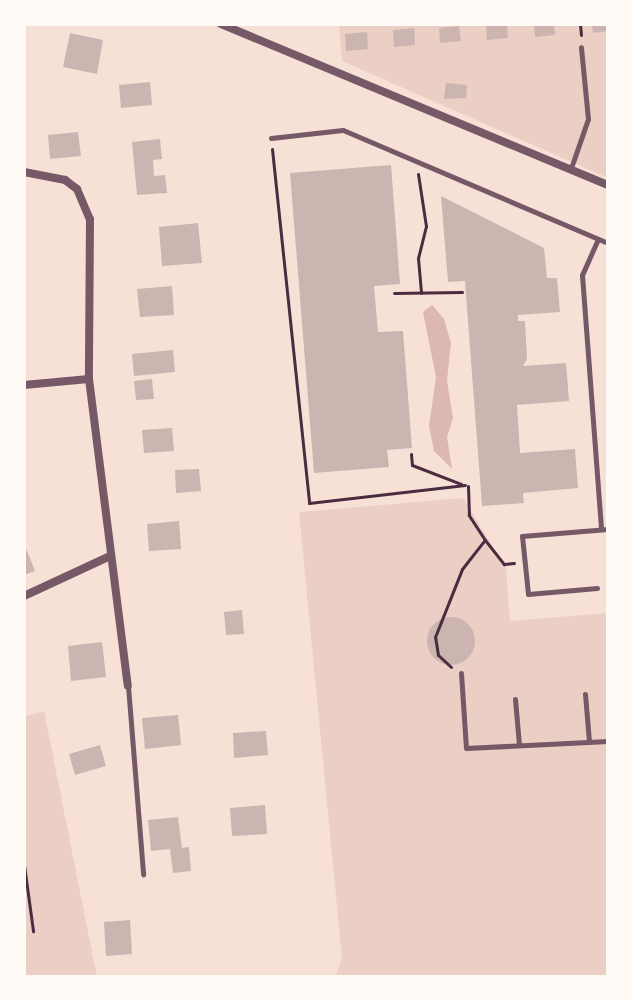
<!DOCTYPE html>
<html>
<head>
<meta charset="utf-8">
<style>
	body { margin:0 }
	#map { position:relative; width:632px; height:1001px; overflow:hidden; background:#f7e1d7; font-family:Jost,sans-serif }
	div>[style] { position:absolute }
	.green>* { inset:0; background:#ebcfc5 }
	.water>* { inset:0; background:#dcb8b0 }
	.building>* { inset:0; background:#ccb4b1 }
	.round { border-radius:50% }
	.path>* { height:3px; margin:-1.5px; padding:0 1.5px; transform-origin:1.5px; border-radius:1.5px; background:#4a2c40 }
	.service>* { height:5px; margin:-2.5px; padding:0 2.5px; transform-origin:2.5px; border-radius:2.5px; background:#755966 }
	.minor>* { height:8px; margin:-4px; padding:0 4px; transform-origin:4px; border-radius:4px; background:#755966 }
	span { translate:-50% -50%; white-space:nowrap; text-align:center; line-height:1.15; -webkit-text-stroke:6px #fffaf5; paint-order:stroke }
	.frame { position:absolute; inset:0; border:26px solid #fffaf5; pointer-events:none }
</style>
</head>
<body>
<div id="map">
	<div class="green">
		<i style="clip-path:polygon(339px 24px,608px 24px,608px 178px,342px 61px)"></i>
		<i style="clip-path:polygon(463px 498px,506px 568px,510px 621px,607px 613px,608px 977px,335px 977px,342px 959px,299px 512px)"></i>
		<i style="clip-path:polygon(44px 711px,97px 977px,24px 977px,24px 717px)"></i>
	</div>
	<div class="water">
		<i style="clip-path:polygon(432px 305px,444px 319px,451px 343px,447px 381px,453px 418px,447px 437px,452px 469px,434px 451px,429px 426px,436px 377px,423px 312px)"></i>
	</div>
	<div class="building">
		<i style="clip-path:polygon(486px 24px,507px 24px,508px 38px,487px 40px)"></i>
		<i style="clip-path:polygon(534px 24px,554px 24px,555px 35px,535px 37px)"></i>
		<i style="clip-path:polygon(592px 24px,608px 24px,608px 31px,593px 33px)"></i>
		<i style="clip-path:polygon(459px 26px,461px 41px,440px 43px,439px 28px)"></i>
		<i style="clip-path:polygon(414px 28px,415px 45px,394px 47px,393px 30px)"></i>
		<i style="clip-path:polygon(367px 32px,368px 49px,346px 51px,345px 34px)"></i>
		<i style="clip-path:polygon(70px 33px,103px 40px,97px 74px,63px 67px)"></i>
		<i style="clip-path:polygon(150px 82px,152px 105px,121px 108px,119px 85px)"></i>
		<i style="clip-path:polygon(446px 83px,467px 85px,466px 98px,444px 99px)"></i>
		<i style="clip-path:polygon(78px 132px,81px 156px,50px 159px,48px 135px)"></i>
		<i style="clip-path:polygon(160px 139px,162px 159px,153px 160px,154px 176px,165px 175px,167px 193px,137px 195px,132px 142px)"></i>
		<i style="clip-path:polygon(391px 165px,400px 284px,374px 286px,378px 332px,403px 331px,412px 448px,387px 450px,389px 467px,314px 473px,290px 173px)"></i>
		<i style="clip-path:polygon(441px 196px,544px 248px,547px 278px,557px 278px,560px 312px,518px 315px,518px 321px,525px 321px,527px 359px,523px 366px,566px 363px,569px 401px,517px 405px,520px 453px,575px 449px,578px 488px,523px 493px,524px 503px,482px 506px,465px 281px,448px 282px)"></i>
		<i style="clip-path:polygon(198px 223px,202px 263px,162px 266px,159px 227px)"></i>
		<i style="clip-path:polygon(172px 286px,174px 315px,140px 317px,137px 289px)"></i>
		<i style="clip-path:polygon(173px 350px,175px 372px,134px 376px,132px 354px)"></i>
		<i style="clip-path:polygon(152px 379px,154px 399px,136px 400px,134px 381px)"></i>
		<i style="clip-path:polygon(172px 428px,174px 451px,144px 453px,142px 430px)"></i>
		<i style="clip-path:polygon(199px 469px,201px 491px,176px 493px,175px 470px)"></i>
		<i style="clip-path:polygon(179px 521px,181px 549px,149px 551px,147px 524px)"></i>
		<i style="clip-path:polygon(24px 543px,35px 571px,24px 575px)"></i>
		<i style="clip-path:polygon(242px 610px,244px 634px,226px 635px,224px 612px)"></i>
		<i class="round" style="left:427px;top:617px;width:48px;height:48px"></i>
		<i style="clip-path:polygon(102px 642px,106px 677px,71px 681px,68px 646px)"></i>
		<i style="clip-path:polygon(178px 715px,181px 745px,145px 749px,142px 718px)"></i>
		<i style="clip-path:polygon(266px 731px,268px 755px,234px 758px,233px 733px)"></i>
		<i style="clip-path:polygon(100px 745px,106px 766px,75px 775px,69px 754px)"></i>
		<i style="clip-path:polygon(265px 805px,267px 834px,232px 836px,230px 808px)"></i>
		<i style="clip-path:polygon(178px 817px,182px 848px,189px 847px,191px 871px,173px 873px,170px 849px,151px 851px,148px 820px)"></i>
		<i style="clip-path:polygon(130px 920px,132px 954px,106px 956px,104px 922px)"></i>
	</div>
	<div class="path">
		<i style="left:580px;top:24px;width:11px;rotate:85deg"></i>
		<i style="left:272px;top:149px;width:356px;rotate:84deg"></i>
		<i style="left:309px;top:503px;width:157px;rotate:-6.6deg"></i>
		<i style="left:418px;top:174px;width:53px;rotate:81.3deg"></i>
		<i style="left:426px;top:226px;width:33px;rotate:104deg"></i>
		<i style="left:418px;top:258px;width:35px;rotate:85deg"></i>
		<i style="left:394px;top:293px;width:68px;rotate:-0.8deg"></i>
		<i style="left:411px;top:454px;width:11px;rotate:85deg"></i>
		<i style="left:412px;top:465px;width:53px;rotate:21.2deg"></i>
		<i style="left:485px;top:540px;width:31px;rotate:52deg"></i>
		<i style="left:504px;top:564px;width:10px;rotate:-6deg"></i>
		<i style="left:451px;top:667px;width:18px;rotate:-137deg"></i>
		<i style="left:438px;top:655px;width:18px;rotate:-99deg"></i>
		<i style="left:435px;top:637px;width:73px;rotate:-68.3deg"></i>
		<i style="left:462px;top:569px;width:37px;rotate:-52deg"></i>
		<i style="left:485px;top:540px;width:30px;rotate:-123deg"></i>
		<i style="left:469px;top:515px;width:29px;rotate:-92deg"></i>
		<i style="left:24px;top:865px;width:67px;rotate:82.2deg"></i>
	</div>
	<div class="service">
		<i style="left:271px;top:138px;width:72px;rotate:-6.3deg"></i>
		<i style="left:343px;top:130px;width:288px;rotate:23.1deg"></i>
		<i style="left:571px;top:168px;width:52px;rotate:-70.9deg"></i>
		<i style="left:588px;top:119px;width:72px;rotate:-95.6deg"></i>
		<i style="left:598px;top:239px;width:39px;rotate:114deg"></i>
		<i style="left:582px;top:275px;width:255px;rotate:85.7deg"></i>
		<i style="left:597px;top:588px;width:69px;rotate:175deg"></i>
		<i style="left:528px;top:594px;width:58px;rotate:-95.9deg"></i>
		<i style="left:522px;top:536px;width:86px;rotate:-4.7deg"></i>
		<i style="left:461px;top:673px;width:75px;rotate:86.2deg"></i>
		<i style="left:466px;top:748px;width:142px;rotate:-2.8deg"></i>
		<i style="left:128px;top:686px;width:189px;rotate:85.4deg"></i>
		<i style="left:585px;top:694px;width:48px;rotate:85.2deg"></i>
		<i style="left:515px;top:699px;width:46px;rotate:85deg"></i>
	</div>
	<div class="minor">
		<i style="left:221px;top:24px;width:419px;rotate:22.6deg"></i>
		<i style="left:24px;top:172px;width:42px;rotate:11deg"></i>
		<i style="left:65px;top:180px;width:15px;rotate:37deg"></i>
		<i style="left:77px;top:189px;width:33px;rotate:67deg"></i>
		<i style="left:90px;top:219px;width:160px;rotate:90.4deg"></i>
		<i style="left:89px;top:379px;width:309px;rotate:82.8deg"></i>
		<i style="left:24px;top:385px;width:65px;rotate:-5.3deg"></i>
		<i style="left:24px;top:596px;width:95px;rotate:-24.9deg"></i>
	</div>
	<div class="frame"></div>
</div>
</body>
</html>
